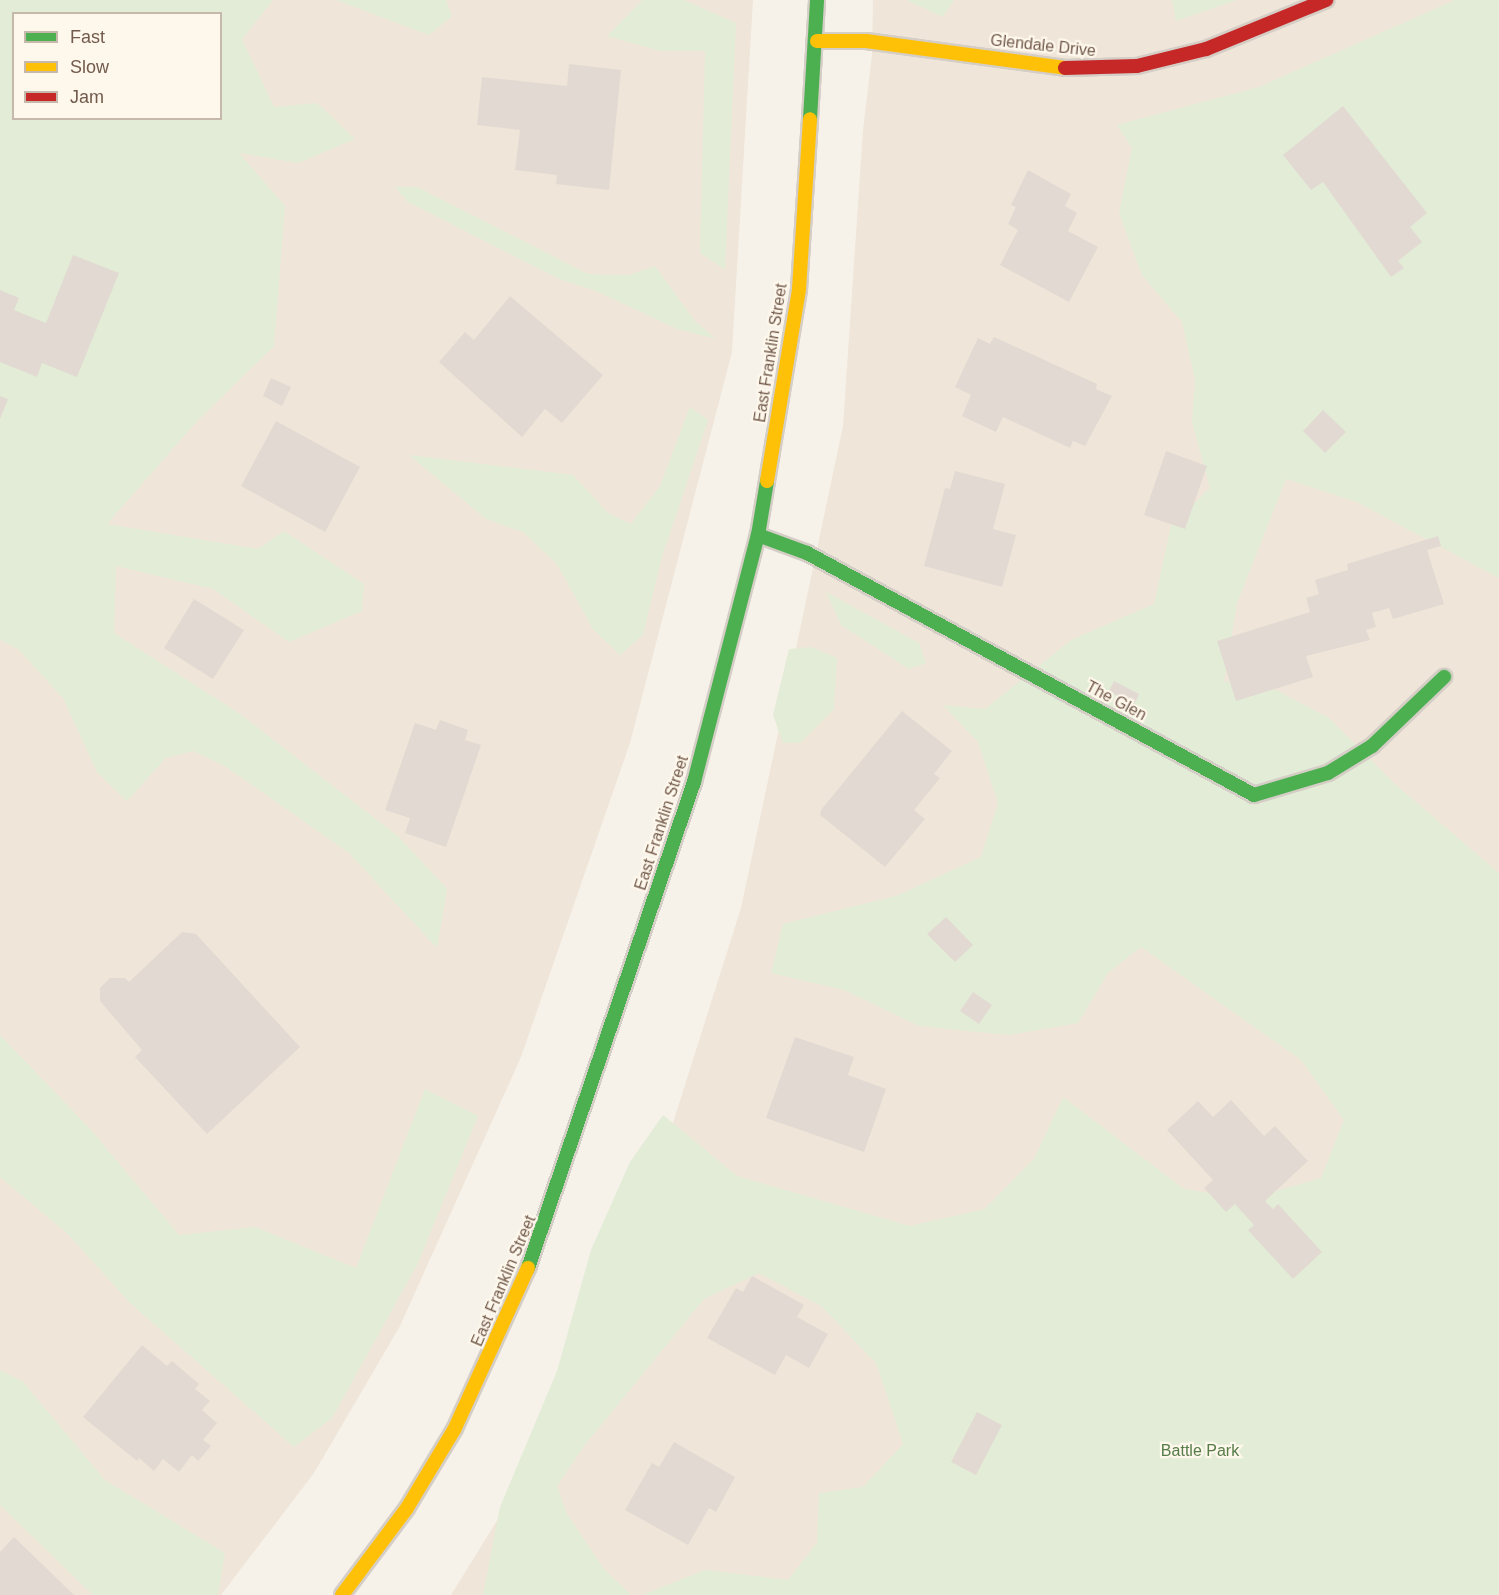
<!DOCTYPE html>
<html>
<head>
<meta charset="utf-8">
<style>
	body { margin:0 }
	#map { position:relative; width:1499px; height:1595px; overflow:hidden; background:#f6f2ea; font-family:Helvetica,sans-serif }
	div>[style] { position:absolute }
	.residential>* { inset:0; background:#efe5d8 }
	.green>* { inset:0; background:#e2ecd6 }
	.building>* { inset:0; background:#e2dad2 }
	.roads { filter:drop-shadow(2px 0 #d5cec6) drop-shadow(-2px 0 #d5cec6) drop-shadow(0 2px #d5cec6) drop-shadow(0 -2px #d5cec6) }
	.fast>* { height:14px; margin:-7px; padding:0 7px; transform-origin:7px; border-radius:7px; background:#4caf50 }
	.slow>* { height:14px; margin:-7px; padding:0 7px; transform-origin:7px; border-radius:7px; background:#ffc107 }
	.jam>* { height:14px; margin:-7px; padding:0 7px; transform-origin:7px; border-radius:7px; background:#c62828 }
	span { translate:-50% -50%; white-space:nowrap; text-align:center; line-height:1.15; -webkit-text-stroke:4.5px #fef7eb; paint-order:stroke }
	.street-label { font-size:16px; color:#725b4c }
	.park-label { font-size:16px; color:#567c48 }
	.legend { position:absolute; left:12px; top:12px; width:210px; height:108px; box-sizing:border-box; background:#fef7eb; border:2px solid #c6b9ab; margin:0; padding:8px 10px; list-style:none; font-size:18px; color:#725b4c }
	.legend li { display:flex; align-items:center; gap:12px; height:30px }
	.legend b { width:30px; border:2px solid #c6b9ab }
</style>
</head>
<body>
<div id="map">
	<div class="residential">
		<i style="clip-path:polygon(evenodd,0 0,753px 0,732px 352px,630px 743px,521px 1057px,400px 1326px,314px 1473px,221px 1595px,0 1595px,0 0,14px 14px,220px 14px,220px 118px,14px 118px,14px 14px)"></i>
		<i style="clip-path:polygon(873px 0,1499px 0,1499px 1200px,1005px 1595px,451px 1595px,532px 1464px,652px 1189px,741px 908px,843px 426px,863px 130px,872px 55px)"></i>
	</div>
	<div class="green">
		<i style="clip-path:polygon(evenodd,0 0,273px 0,242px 39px,274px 107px,317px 103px,355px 139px,298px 163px,239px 153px,285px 206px,274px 346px,199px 419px,107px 524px,258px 549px,284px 531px,364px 584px,362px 611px,289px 642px,213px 589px,116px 566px,114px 633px,240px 714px,399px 837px,447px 889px,437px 948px,349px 853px,225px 766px,193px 751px,166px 758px,127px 801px,97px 772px,63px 698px,18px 649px,0 640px,0 0,14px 14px,220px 14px,220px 118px,14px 118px,14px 14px)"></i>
		<i style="clip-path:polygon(336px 0,446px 0,452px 16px,429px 35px)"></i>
		<i style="clip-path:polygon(642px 0,684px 0,736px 23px,725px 270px,700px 253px,705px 51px,660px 51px,607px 36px)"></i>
		<i style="clip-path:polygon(906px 0,954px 0,943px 17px)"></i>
		<i style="clip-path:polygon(1172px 0,1237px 0,1176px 21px)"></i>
		<i style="clip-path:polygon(1455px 0,1499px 0,1499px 578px,1357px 502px,1286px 479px,1237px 603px,1224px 681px,1276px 690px,1329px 718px,1395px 784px,1499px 873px,1499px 1595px,642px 1595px,705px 1570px,788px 1580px,817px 1543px,819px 1493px,863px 1487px,903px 1444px,876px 1363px,821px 1306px,759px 1273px,704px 1299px,584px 1446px,557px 1486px,567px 1514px,603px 1568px,631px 1595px,483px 1595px,500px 1507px,557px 1371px,591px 1250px,630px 1162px,663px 1115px,737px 1176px,910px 1226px,985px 1209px,1034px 1159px,1063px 1097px,1184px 1189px,1248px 1199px,1321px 1178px,1344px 1120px,1301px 1060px,1141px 947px,1108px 973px,1078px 1023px,1008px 1035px,919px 1026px,844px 990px,771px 973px,783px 924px,896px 896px,981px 857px,998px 803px,978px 742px,943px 705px,985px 709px,1071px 640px,1154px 604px,1171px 526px,1210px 488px,1192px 422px,1195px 380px,1182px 322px,1142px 275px,1119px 213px,1132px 148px,1117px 125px,1259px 87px)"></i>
		<i style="clip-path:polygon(395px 187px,417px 187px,588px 274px,629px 275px,655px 266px,695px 321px,716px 339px,677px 329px,596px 291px,559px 279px,408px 202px)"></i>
		<i style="clip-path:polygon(690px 407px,708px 420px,661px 560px,643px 635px,620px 655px,593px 629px,557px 564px,523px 532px,486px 519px,409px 455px,573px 475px,608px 513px,631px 524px,660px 486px)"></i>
		<i style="clip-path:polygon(826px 592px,919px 643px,926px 663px,909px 669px,841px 625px)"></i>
		<i style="clip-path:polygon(812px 647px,837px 658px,834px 709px,800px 743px,783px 743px,773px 715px,789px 649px)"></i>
		<i style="clip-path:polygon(0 1035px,91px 1130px,179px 1235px,255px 1227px,356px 1268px,425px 1089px,478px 1116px,418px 1263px,332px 1418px,294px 1447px,129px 1302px,68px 1234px,0 1177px)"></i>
		<i style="clip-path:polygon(0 1370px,23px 1382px,105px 1480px,225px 1553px,218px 1595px,93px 1595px,0 1505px)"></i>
	</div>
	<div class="building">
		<i style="clip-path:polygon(569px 64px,621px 70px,609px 190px,556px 184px,557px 175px,515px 170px,520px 130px,477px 125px,482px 77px,567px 86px)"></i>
		<i style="clip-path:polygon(1343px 106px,1427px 213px,1410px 227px,1422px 242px,1398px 261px,1404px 268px,1391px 277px,1323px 182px,1311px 190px,1283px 155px)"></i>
		<i style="clip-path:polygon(1028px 170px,1071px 194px,1065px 206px,1077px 213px,1068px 231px,1098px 247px,1069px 302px,1000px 265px,1018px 230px,1008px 224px,1016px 207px,1011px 205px)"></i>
		<i style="clip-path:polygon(73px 255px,119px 273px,77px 377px,42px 363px,37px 377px,0 362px,0 290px,19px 298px,14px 310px,46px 323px)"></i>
		<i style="clip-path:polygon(510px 296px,603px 375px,562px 423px,545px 409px,522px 437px,439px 362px,465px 332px,474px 340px)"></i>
		<i style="clip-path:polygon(994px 337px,1097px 384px,1096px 389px,1112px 396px,1085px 446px,1073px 441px,1070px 448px,1003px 417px,996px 432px,962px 416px,971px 395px,955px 387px,978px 338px,990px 344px)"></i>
		<i style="clip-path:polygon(271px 378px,291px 387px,282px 406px,263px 396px)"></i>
		<i style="clip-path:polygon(0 396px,8px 399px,0 419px)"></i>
		<i style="clip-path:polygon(1323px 410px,1346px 432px,1325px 453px,1303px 431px)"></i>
		<i style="clip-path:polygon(276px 421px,360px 467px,325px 532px,241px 486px)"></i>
		<i style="clip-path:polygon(1166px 451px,1207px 466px,1185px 529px,1144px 515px)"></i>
		<i style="clip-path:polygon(955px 471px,1005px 484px,993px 529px,1016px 535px,1002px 587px,924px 566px,945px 488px,950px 489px)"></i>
		<i style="clip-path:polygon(1438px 536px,1441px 546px,1427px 550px,1444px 604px,1393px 619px,1389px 608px,1372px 613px,1376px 627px,1366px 630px,1370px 640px,1306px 656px,1313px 677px,1236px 701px,1217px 641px,1310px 612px,1306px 598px,1319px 594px,1315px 580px,1348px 570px,1347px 564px)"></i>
		<i style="clip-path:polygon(194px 599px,244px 630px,213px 679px,164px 648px)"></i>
		<i style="clip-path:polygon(1114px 681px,1139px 694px,1134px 705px,1109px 691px)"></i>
		<i style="clip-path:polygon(902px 711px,952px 751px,934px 774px,940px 778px,914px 810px,925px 819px,885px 867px,820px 815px,821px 810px)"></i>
		<i style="clip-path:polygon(440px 720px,468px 730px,465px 740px,481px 745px,446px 847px,405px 833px,410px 818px,385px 810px,415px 723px,436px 730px)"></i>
		<i style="clip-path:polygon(946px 917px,973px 945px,955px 962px,927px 934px)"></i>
		<i style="clip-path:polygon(182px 932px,196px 934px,300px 1047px,207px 1134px,135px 1057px,142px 1050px,100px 1001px,100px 988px,110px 978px,125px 978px,129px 982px)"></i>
		<i style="clip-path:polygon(973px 992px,992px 1005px,979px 1024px,960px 1011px)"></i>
		<i style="clip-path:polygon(795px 1037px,854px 1057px,848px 1075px,886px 1089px,864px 1152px,766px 1118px)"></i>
		<i style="clip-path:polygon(1231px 1100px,1264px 1136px,1275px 1126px,1308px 1161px,1265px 1201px,1273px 1209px,1278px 1204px,1322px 1252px,1293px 1279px,1248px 1230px,1254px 1225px,1235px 1204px,1226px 1212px,1204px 1188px,1213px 1180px,1167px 1130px,1198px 1101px,1213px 1117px)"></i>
		<i style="clip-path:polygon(752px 1276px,804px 1305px,797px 1317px,828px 1334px,809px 1368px,786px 1355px,775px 1375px,707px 1338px,736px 1288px,743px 1292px)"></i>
		<i style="clip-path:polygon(142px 1345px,167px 1366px,172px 1361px,199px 1384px,195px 1389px,210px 1401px,202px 1410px,217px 1423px,203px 1440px,211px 1446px,198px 1461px,192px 1455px,179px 1472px,163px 1459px,154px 1471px,139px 1458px,137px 1461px,83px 1417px)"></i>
		<i style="clip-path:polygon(977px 1412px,1002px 1425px,976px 1475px,951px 1462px)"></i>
		<i style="clip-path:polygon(674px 1442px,735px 1477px,716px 1512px,709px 1508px,688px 1545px,625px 1510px,652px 1463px,659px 1467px)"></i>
		<i style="clip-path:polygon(14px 1537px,74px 1595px,0 1595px,0 1552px)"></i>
	</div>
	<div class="roads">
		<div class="fast">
			<i style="left:810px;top:119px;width:119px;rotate:-86.6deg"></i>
			<i style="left:758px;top:535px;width:52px;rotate:20.2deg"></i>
			<i style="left:807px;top:553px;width:508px;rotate:28.43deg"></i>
			<i style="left:1254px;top:795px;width:77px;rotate:-16.6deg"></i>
			<i style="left:1328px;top:773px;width:52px;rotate:-31.5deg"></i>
			<i style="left:1372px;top:746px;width:100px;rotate:-43.8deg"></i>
			<i style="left:528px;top:1268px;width:514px;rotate:-71.14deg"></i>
			<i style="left:694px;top:782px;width:255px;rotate:-75.5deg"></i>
			<i style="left:758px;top:535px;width:55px;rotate:-80.5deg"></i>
		</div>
		<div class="slow">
			<i style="left:817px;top:41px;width:49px"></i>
			<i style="left:866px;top:41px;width:201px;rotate:7.7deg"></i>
			<i style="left:767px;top:481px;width:195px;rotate:-80.5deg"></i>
			<i style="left:799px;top:289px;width:170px;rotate:-86.3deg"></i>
			<i style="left:342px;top:1595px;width:109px;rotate:-53.2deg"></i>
			<i style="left:407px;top:1508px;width:93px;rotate:-59deg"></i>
			<i style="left:455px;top:1428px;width:176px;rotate:-65.5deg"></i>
		</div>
		<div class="jam">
			<i style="left:1065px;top:68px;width:72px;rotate:-1.6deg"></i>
			<i style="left:1137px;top:66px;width:71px;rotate:-13.8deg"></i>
			<i style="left:1206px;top:49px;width:130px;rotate:-22.2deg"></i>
		</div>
	</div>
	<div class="street-label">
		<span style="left:1043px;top:46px;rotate:6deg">Glendale Drive</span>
		<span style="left:771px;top:353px;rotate:-81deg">East Franklin Street</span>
		<span style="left:1116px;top:701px;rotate:28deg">The Glen</span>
		<span style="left:662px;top:823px;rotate:-72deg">East Franklin Street</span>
		<span style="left:504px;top:1281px;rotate:-67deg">East Franklin Street</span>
	</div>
	<div class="park-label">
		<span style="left:1200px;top:1451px">Battle Park</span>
	</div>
	<ul class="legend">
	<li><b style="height:8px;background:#4caf50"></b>Fast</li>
	<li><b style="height:8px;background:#ffc107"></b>Slow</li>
	<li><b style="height:8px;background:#c62828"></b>Jam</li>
	</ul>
</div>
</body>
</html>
